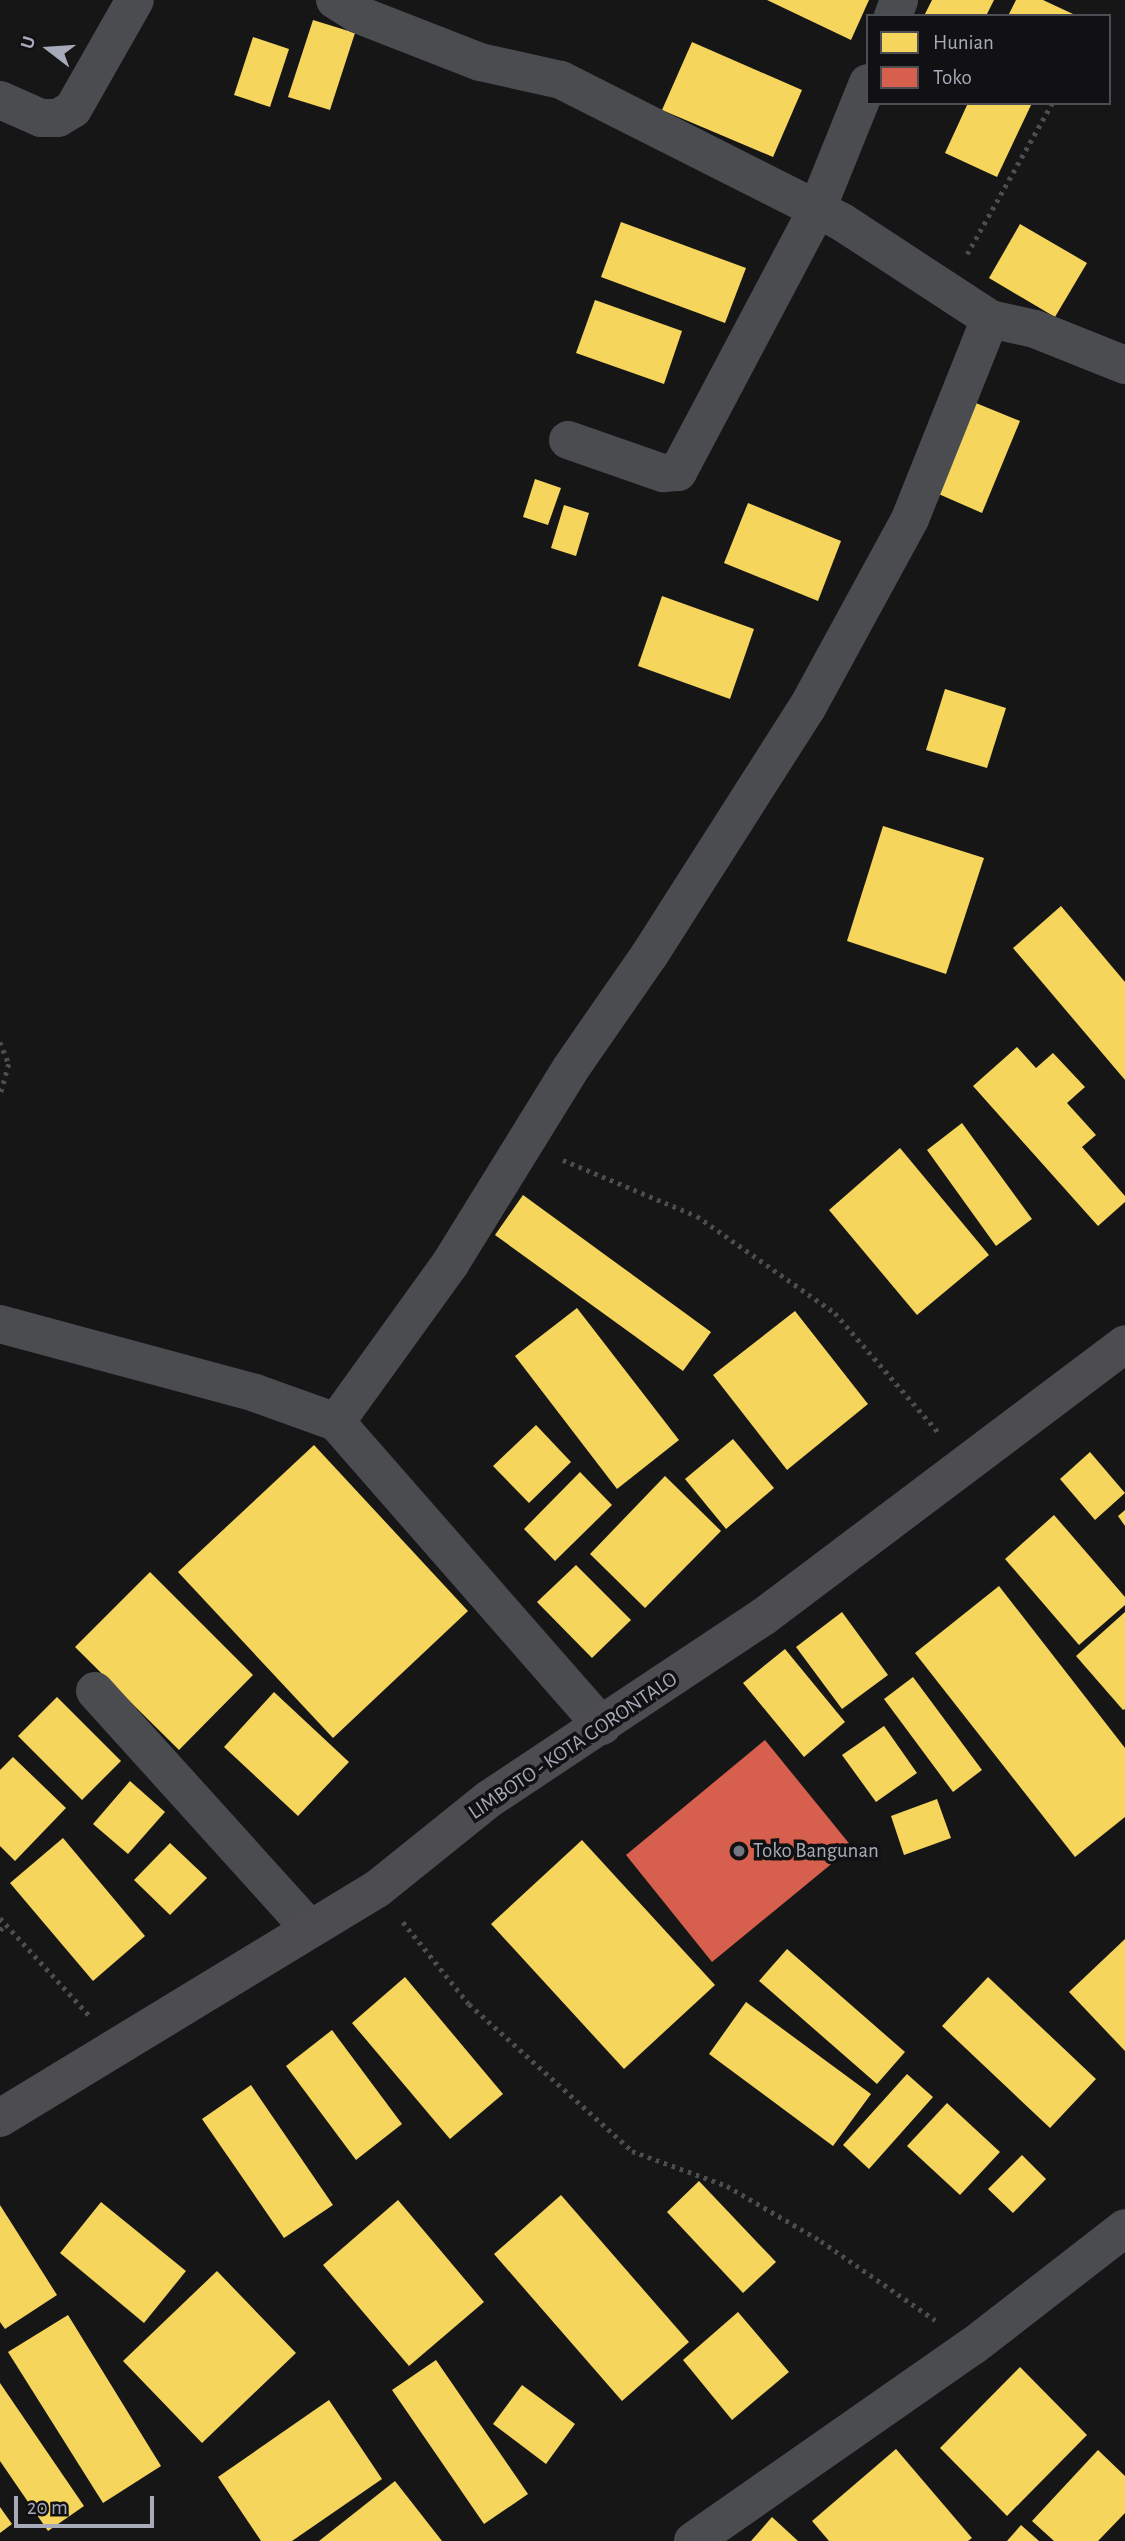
<!DOCTYPE html>
<html>
<head>
<meta charset="utf-8">
<style>
	body { margin:0 }
	#map { position:relative; width:1125px; height:2541px; overflow:hidden; background:#161617; font-family:"Alegreya Sans",sans-serif }
	div>[style] { position:absolute }
	.homes>* { inset:0; background:#f6d55c }
	.shops>* { inset:0; background:#d6604d }
	.path>* { height:4.5px; margin-top:-2.25px; transform-origin:0; background:repeating-linear-gradient(90deg,#4c4c51 0 3.5px,transparent 0 8.5px) }
	.minor>* { height:38px; margin:-19px; padding:0 19px; transform-origin:19px; border-radius:19px; background:#4a4c50 }
	.highway>* { height:38px; margin:-19px; padding:0 19px; transform-origin:19px; border-radius:19px; background:#4d4d51 }
	.dots>* { width:19px; height:19px; translate:-50% -50%; box-sizing:border-box; border:4px solid #111012; border-radius:50% }
	span { translate:-50% -50%; white-space:nowrap; text-align:center; line-height:1.15; -webkit-text-stroke:7px #111012; paint-order:stroke }
	.street-label { font-size:21px; color:#a7aab8 }
	.poi-label { font-size:21px; color:#a7aab8 }
	.left { translate:0 -50%; text-align:left }
	.legend { position:absolute; left:866px; top:14px; width:245px; height:91px; box-sizing:border-box; background:#111012; border:2px solid #4d4e54; margin:0; padding:9px 12px; list-style:none; font-size:21px; color:#a7aab8 }
	.legend li { display:flex; align-items:center; gap:14px; height:35px }
	.legend b { width:35px; border:2px solid #4d4e54 }
	.north { position:absolute; left:14px; top:14px; width:70px; height:70px; -webkit-text-stroke:5px #111012; paint-order:stroke; rotate:287deg; font-size:19px; font-weight:700; line-height:28px; text-align:center; color:#a7aab8 }
	.north::after { content:''; display:block; margin:auto; width:24px; height:32px; background:#a7aab8; clip-path:polygon(50% 0,100% 100%,50% 72%,0 100%) }
	.scale { position:absolute; left:14px; top:2496px; width:140px; height:32px; box-sizing:border-box; border:4px solid #a7aab8; border-top:0; padding-left:9px; font-size:21px; line-height:24px; white-space:nowrap; color:#a7aab8; -webkit-text-stroke:5px #111012; paint-order:stroke }
</style>
</head>
<body>
<div id="map">
	<div class="homes">
		<i style="clip-path:polygon(767px 0,869px 0,851px 40px)"></i>
		<i style="clip-path:polygon(932px 0,994px 0,986px 16px,924px 16px)"></i>
		<i style="clip-path:polygon(1016px 0,1043px 0,1073px 14px,1008px 16px)"></i>
		<i style="clip-path:polygon(313px 20px,355px 33px,330px 110px,288px 97px)"></i>
		<i style="clip-path:polygon(253px 37px,289px 49px,270px 107px,234px 95px)"></i>
		<i style="clip-path:polygon(692px 42px,802px 90px,773px 157px,662px 110px)"></i>
		<i style="clip-path:polygon(968px 103px,1032px 103px,997px 177px,945px 153px)"></i>
		<i style="clip-path:polygon(621px 222px,746px 268px,725px 323px,601px 277px)"></i>
		<i style="clip-path:polygon(1020px 224px,1087px 263px,1055px 317px,989px 278px)"></i>
		<i style="clip-path:polygon(595px 300px,682px 331px,664px 384px,576px 353px)"></i>
		<i style="clip-path:polygon(971px 401px,1020px 421px,982px 513px,934px 492px)"></i>
		<i style="clip-path:polygon(535px 479px,561px 488px,548px 525px,523px 517px)"></i>
		<i style="clip-path:polygon(748px 503px,841px 541px,818px 601px,724px 563px)"></i>
		<i style="clip-path:polygon(564px 505px,589px 513px,576px 556px,551px 548px)"></i>
		<i style="clip-path:polygon(662px 596px,754px 629px,730px 699px,638px 666px)"></i>
		<i style="clip-path:polygon(945px 689px,1006px 708px,987px 768px,926px 750px)"></i>
		<i style="clip-path:polygon(883px 826px,984px 858px,946px 974px,847px 941px)"></i>
		<i style="clip-path:polygon(1061px 906px,1125px 982px,1125px 1080px,1013px 948px)"></i>
		<i style="clip-path:polygon(1017px 1047px,1036px 1068px,1053px 1053px,1085px 1087px,1067px 1103px,1096px 1135px,1082px 1147px,1125px 1196px,1125px 1202px,1098px 1226px,973px 1086px)"></i>
		<i style="clip-path:polygon(962px 1123px,1032px 1219px,996px 1246px,927px 1150px)"></i>
		<i style="clip-path:polygon(900px 1148px,989px 1255px,917px 1315px,829px 1210px)"></i>
		<i style="clip-path:polygon(523px 1195px,711px 1332px,683px 1371px,495px 1235px)"></i>
		<i style="clip-path:polygon(577px 1308px,679px 1440px,617px 1489px,515px 1356px)"></i>
		<i style="clip-path:polygon(795px 1311px,868px 1404px,787px 1470px,713px 1375px)"></i>
		<i style="clip-path:polygon(536px 1425px,571px 1462px,529px 1503px,493px 1466px)"></i>
		<i style="clip-path:polygon(733px 1439px,774px 1488px,726px 1529px,685px 1479px)"></i>
		<i style="clip-path:polygon(314px 1445px,468px 1611px,333px 1738px,178px 1572px)"></i>
		<i style="clip-path:polygon(1090px 1452px,1125px 1493px,1095px 1520px,1060px 1479px)"></i>
		<i style="clip-path:polygon(580px 1472px,612px 1505px,555px 1561px,524px 1529px)"></i>
		<i style="clip-path:polygon(665px 1476px,721px 1531px,645px 1608px,590px 1554px)"></i>
		<i style="clip-path:polygon(1125px 1510px,1125px 1526px,1118px 1516px)"></i>
		<i style="clip-path:polygon(1054px 1515px,1125px 1597px,1125px 1605px,1079px 1645px,1005px 1559px)"></i>
		<i style="clip-path:polygon(576px 1565px,631px 1620px,592px 1658px,537px 1602px)"></i>
		<i style="clip-path:polygon(150px 1572px,253px 1675px,179px 1750px,75px 1647px)"></i>
		<i style="clip-path:polygon(999px 1586px,1125px 1748px,1125px 1817px,1075px 1857px,915px 1653px)"></i>
		<i style="clip-path:polygon(842px 1612px,888px 1675px,842px 1709px,796px 1647px)"></i>
		<i style="clip-path:polygon(1125px 1612px,1125px 1709px,1123px 1710px,1076px 1656px)"></i>
		<i style="clip-path:polygon(785px 1649px,845px 1722px,804px 1757px,743px 1683px)"></i>
		<i style="clip-path:polygon(913px 1677px,982px 1770px,953px 1792px,884px 1699px)"></i>
		<i style="clip-path:polygon(274px 1692px,349px 1762px,298px 1816px,224px 1747px)"></i>
		<i style="clip-path:polygon(57px 1697px,121px 1761px,82px 1800px,18px 1736px)"></i>
		<i style="clip-path:polygon(884px 1726px,917px 1773px,876px 1802px,842px 1755px)"></i>
		<i style="clip-path:polygon(13px 1757px,66px 1808px,15px 1861px,0 1846px,0 1770px)"></i>
		<i style="clip-path:polygon(130px 1781px,165px 1812px,128px 1854px,93px 1824px)"></i>
		<i style="clip-path:polygon(937px 1799px,951px 1838px,904px 1855px,891px 1816px)"></i>
		<i style="clip-path:polygon(63px 1838px,145px 1936px,93px 1981px,10px 1883px)"></i>
		<i style="clip-path:polygon(582px 1840px,715px 1985px,624px 2069px,491px 1924px)"></i>
		<i style="clip-path:polygon(170px 1843px,207px 1878px,170px 1915px,134px 1880px)"></i>
		<i style="clip-path:polygon(1125px 1939px,1125px 2051px,1069px 1992px)"></i>
		<i style="clip-path:polygon(787px 1949px,905px 2052px,877px 2084px,759px 1981px)"></i>
		<i style="clip-path:polygon(405px 1977px,503px 2094px,450px 2139px,352px 2023px)"></i>
		<i style="clip-path:polygon(988px 1977px,1096px 2079px,1050px 2128px,942px 2026px)"></i>
		<i style="clip-path:polygon(746px 2002px,871px 2094px,833px 2146px,709px 2054px)"></i>
		<i style="clip-path:polygon(332px 2030px,402px 2124px,356px 2160px,286px 2066px)"></i>
		<i style="clip-path:polygon(907px 2074px,933px 2097px,869px 2169px,843px 2145px)"></i>
		<i style="clip-path:polygon(251px 2085px,333px 2205px,284px 2238px,202px 2119px)"></i>
		<i style="clip-path:polygon(947px 2103px,1000px 2152px,960px 2195px,907px 2146px)"></i>
		<i style="clip-path:polygon(1022px 2155px,1046px 2179px,1013px 2213px,988px 2189px)"></i>
		<i style="clip-path:polygon(699px 2181px,776px 2262px,743px 2293px,667px 2212px)"></i>
		<i style="clip-path:polygon(561px 2195px,689px 2342px,622px 2401px,494px 2254px)"></i>
		<i style="clip-path:polygon(398px 2200px,484px 2302px,409px 2366px,323px 2265px)"></i>
		<i style="clip-path:polygon(101px 2202px,186px 2271px,144px 2323px,60px 2253px)"></i>
		<i style="clip-path:polygon(0 2205px,57px 2295px,5px 2329px,0 2322px)"></i>
		<i style="clip-path:polygon(217px 2271px,296px 2353px,202px 2443px,123px 2361px)"></i>
		<i style="clip-path:polygon(738px 2312px,789px 2372px,732px 2420px,683px 2360px)"></i>
		<i style="clip-path:polygon(68px 2315px,161px 2466px,103px 2503px,8px 2352px)"></i>
		<i style="clip-path:polygon(436px 2360px,528px 2494px,484px 2524px,392px 2390px)"></i>
		<i style="clip-path:polygon(1020px 2367px,1087px 2435px,1007px 2516px,940px 2448px)"></i>
		<i style="clip-path:polygon(0 2383px,84px 2506px,48px 2531px,0 2461px)"></i>
		<i style="clip-path:polygon(522px 2385px,575px 2424px,546px 2464px,493px 2424px)"></i>
		<i style="clip-path:polygon(329px 2400px,382px 2479px,292px 2541px,261px 2541px,218px 2477px)"></i>
		<i style="clip-path:polygon(896px 2449px,972px 2538px,968px 2541px,829px 2541px,812px 2521px)"></i>
		<i style="clip-path:polygon(1098px 2450px,1125px 2476px,1125px 2513px,1098px 2541px,1054px 2541px,1032px 2521px)"></i>
		<i style="clip-path:polygon(395px 2481px,442px 2541px,319px 2541px)"></i>
		<i style="clip-path:polygon(0 2507px,12px 2524px,0 2533px)"></i>
		<i style="clip-path:polygon(772px 2517px,798px 2541px,751px 2541px)"></i>
		<i style="clip-path:polygon(1021px 2525px,1039px 2541px,1007px 2541px)"></i>
	</div>
	<div class="shops">
		<i style="clip-path:polygon(765px 1740px,852px 1847px,712px 1962px,626px 1855px)"></i>
	</div>
	<div class="path">
		<i style="left:967px;top:254px;width:173px;rotate:-60.6deg"></i>
		<i style="left:0;top:1042px;width:24px;rotate:68deg"></i>
		<i style="left:9px;top:1064px;width:33px;rotate:106deg"></i>
		<i style="left:563px;top:1160px;width:145px;rotate:22.7deg"></i>
		<i style="left:697px;top:1216px;width:169px;rotate:35.1deg"></i>
		<i style="left:835px;top:1313px;width:157px;rotate:49.1deg"></i>
		<i style="left:0;top:1918px;width:132px;rotate:47.5deg"></i>
		<i style="left:403px;top:1922px;width:105px;rotate:51.2deg"></i>
		<i style="left:469px;top:2004px;width:219px;rotate:42deg"></i>
		<i style="left:632px;top:2151px;width:101px;rotate:20.2deg"></i>
		<i style="left:727px;top:2186px;width:109px;rotate:30.3deg"></i>
		<i style="left:821px;top:2241px;width:139px;rotate:34.7deg"></i>
		<i style="left:0;top:1930px;width:8px;rotate:-40deg"></i>
	</div>
	<div class="minor">
		<i style="left:335px;top:0;width:26px;rotate:32deg"></i>
		<i style="left:357px;top:14px;width:132px;rotate:21.3deg"></i>
		<i style="left:480px;top:62px;width:83px;rotate:12.5deg"></i>
		<i style="left:561px;top:80px;width:315px;rotate:26.8deg"></i>
		<i style="left:842px;top:222px;width:177px;rotate:33.2deg"></i>
		<i style="left:990px;top:319px;width:46px;rotate:12.5deg"></i>
		<i style="left:1035px;top:329px;width:97px;rotate:21.8deg"></i>
		<i style="left:893px;top:16px;width:17px;rotate:-69deg"></i>
		<i style="left:0;top:100px;width:45px;rotate:23.7deg"></i>
		<i style="left:41px;top:118px;width:17px"></i>
		<i style="left:58px;top:118px;width:17px;rotate:-31deg"></i>
		<i style="left:73px;top:109px;width:125px;rotate:-60.4deg"></i>
		<i style="left:568px;top:440px;width:101px;rotate:19.2deg"></i>
		<i style="left:663px;top:473px;width:15px;rotate:-4deg"></i>
		<i style="left:678px;top:472px;width:297px;rotate:-62.1deg"></i>
		<i style="left:817px;top:209px;width:136px;rotate:-68deg"></i>
		<i style="left:0;top:1324px;width:264px;rotate:15.1deg"></i>
		<i style="left:255px;top:1393px;width:86px;rotate:19.7deg"></i>
		<i style="left:336px;top:1422px;width:404px;rotate:48.8deg"></i>
		<i style="left:336px;top:1422px;width:195px;rotate:-54.2deg"></i>
		<i style="left:450px;top:1264px;width:230px;rotate:-58.3deg"></i>
		<i style="left:571px;top:1068px;width:139px;rotate:-55.3deg"></i>
		<i style="left:650px;top:954px;width:292px;rotate:-57.5deg"></i>
		<i style="left:807px;top:708px;width:215px;rotate:-61.4deg"></i>
		<i style="left:910px;top:519px;width:215px;rotate:-68.2deg"></i>
		<i style="left:95px;top:1691px;width:318px;rotate:47.9deg"></i>
		<i style="left:693px;top:2541px;width:341px;rotate:-34.9deg"></i>
		<i style="left:973px;top:2346px;width:192px;rotate:-37.8deg"></i>
	</div>
	<div class="highway">
		<i style="left:0;top:2118px;width:441px;rotate:-31.3deg"></i>
		<i style="left:377px;top:1889px;width:144px;rotate:-38.8deg"></i>
		<i style="left:489px;top:1799px;width:329px;rotate:-33.6deg"></i>
		<i style="left:763px;top:1617px;width:453px;rotate:-37deg"></i>
	</div>
	<div class="dots">
		<i style="left:739px;top:1851px;background:#747680"></i>
	</div>
	<div class="street-label">
		<span style="left:573px;top:1746px;rotate:-34deg">LIMBOTO - KOTA GORONTALO</span>
	</div>
	<div class="poi-label">
		<span class="left" style="left:753px;top:1851px">Toko Bangunan</span>
	</div>
	<ul class="legend">
	<li><b style="height:19px;background:#f6d55c"></b>Hunian</li>
	<li><b style="height:19px;background:#d6604d"></b>Toko</li>
	</ul>
	<div class="north">U</div>
	<div class="scale">20 m</div>
</div>
</body>
</html>
